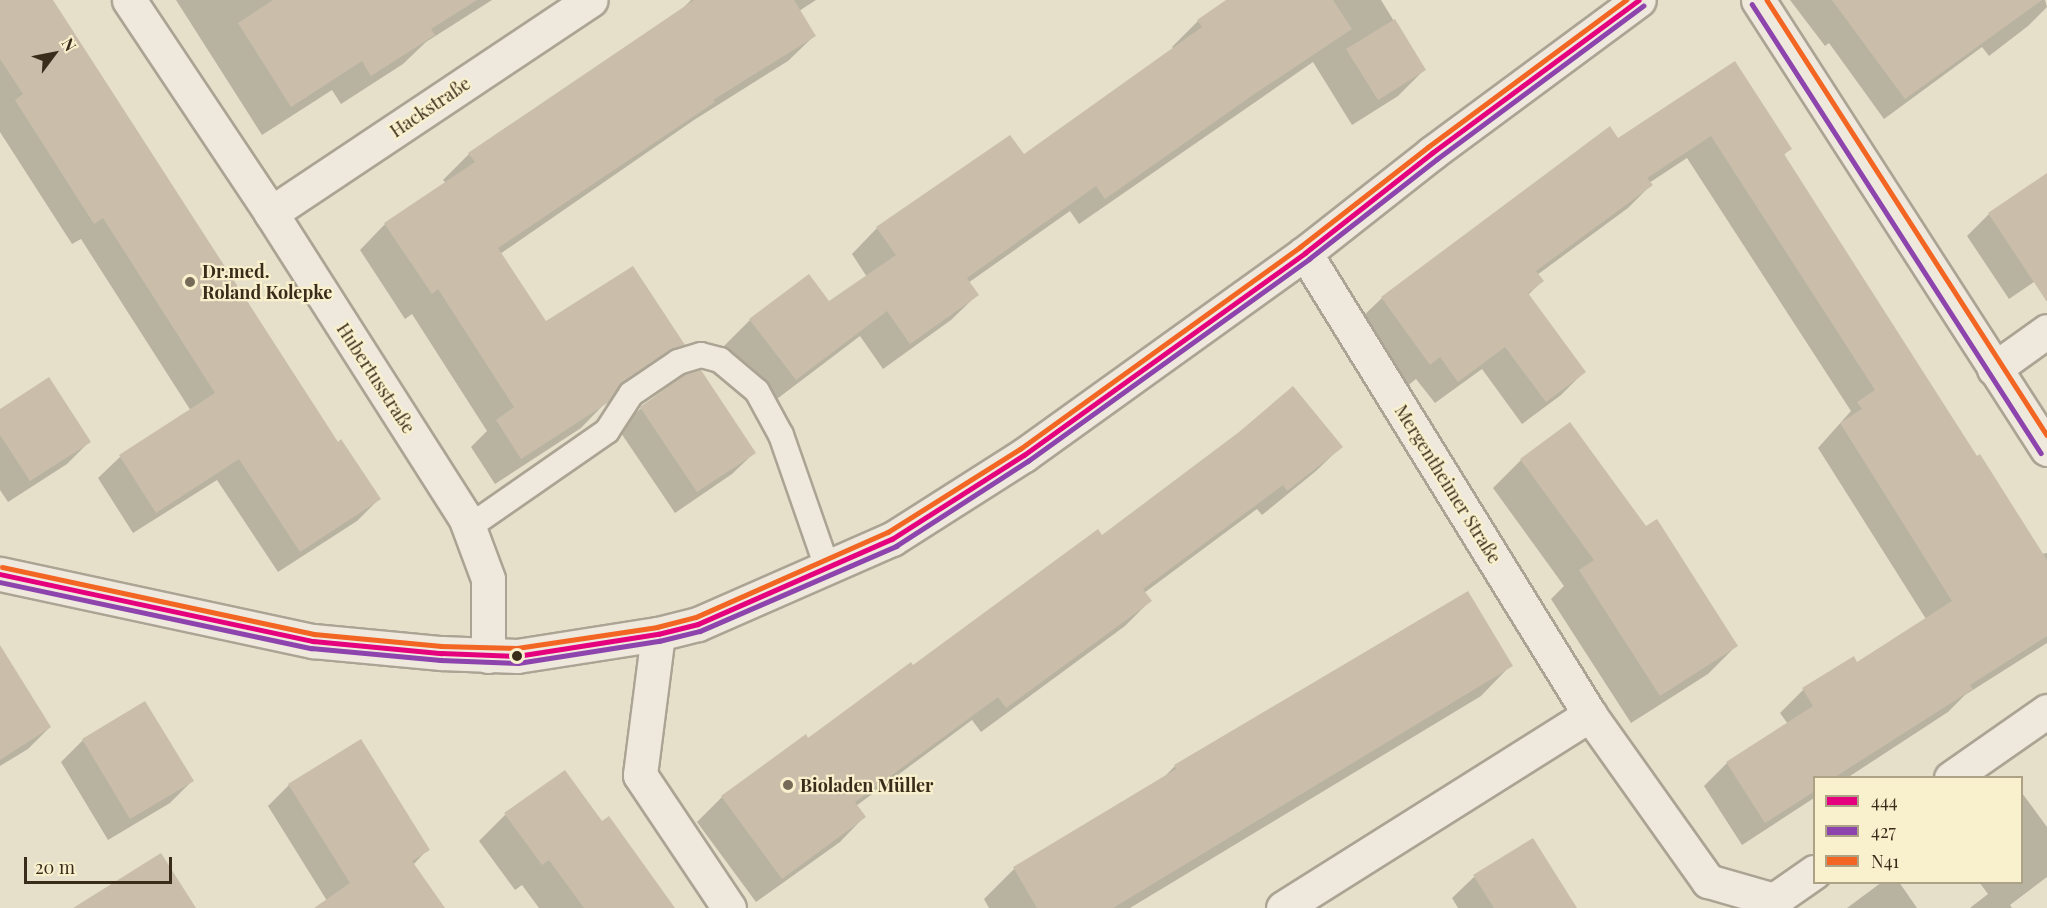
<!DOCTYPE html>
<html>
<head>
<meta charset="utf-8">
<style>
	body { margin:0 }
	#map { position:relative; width:2047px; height:908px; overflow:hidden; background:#e6e0ca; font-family:"Playfair Display",serif }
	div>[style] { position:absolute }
	.shadow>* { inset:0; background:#0003 }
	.building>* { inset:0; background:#cabeaa }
	.roads { filter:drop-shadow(2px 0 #aba494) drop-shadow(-2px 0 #aba494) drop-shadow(0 2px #aba494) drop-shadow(0 -2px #aba494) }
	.lane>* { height:24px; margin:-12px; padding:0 12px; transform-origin:12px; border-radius:12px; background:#eee9dc }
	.street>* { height:33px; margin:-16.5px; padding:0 16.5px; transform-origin:16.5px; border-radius:16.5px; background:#eee9dc }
	.secondary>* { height:33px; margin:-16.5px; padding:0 16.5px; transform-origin:16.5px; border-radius:16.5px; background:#eee9dc }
	.bus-1>* { height:4.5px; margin:-2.25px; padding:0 2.25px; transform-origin:2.25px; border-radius:2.25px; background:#e5007d }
	.bus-2>* { height:4.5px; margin:-2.25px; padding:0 2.25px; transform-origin:2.25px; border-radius:2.25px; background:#8e44ad }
	.bus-3>* { height:4.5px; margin:-2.25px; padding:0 2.25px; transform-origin:2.25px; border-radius:2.25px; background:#f26522 }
	.dots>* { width:16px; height:16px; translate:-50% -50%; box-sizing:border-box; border:3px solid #f9f0cd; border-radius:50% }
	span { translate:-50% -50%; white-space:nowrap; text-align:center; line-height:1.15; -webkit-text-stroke:4.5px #f9f0cd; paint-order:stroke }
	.street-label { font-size:18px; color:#3a2c1a }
	.poi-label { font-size:18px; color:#3a2c1a; font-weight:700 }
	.left { translate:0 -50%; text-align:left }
	.legend { position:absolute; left:1813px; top:776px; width:210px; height:108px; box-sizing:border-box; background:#f9f0cd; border:2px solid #ada285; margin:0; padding:8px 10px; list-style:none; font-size:18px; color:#3a2c1a }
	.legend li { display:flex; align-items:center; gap:12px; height:30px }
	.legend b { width:30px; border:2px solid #ada285 }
	.north { position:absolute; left:24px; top:24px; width:60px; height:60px; -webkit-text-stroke:4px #f9f0cd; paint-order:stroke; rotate:58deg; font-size:16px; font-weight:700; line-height:24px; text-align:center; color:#3a2c1a }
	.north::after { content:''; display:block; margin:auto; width:21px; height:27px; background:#3a2c1a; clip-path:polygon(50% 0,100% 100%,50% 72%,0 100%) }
	.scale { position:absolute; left:24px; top:857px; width:148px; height:27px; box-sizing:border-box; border:3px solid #3a2c1a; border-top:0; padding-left:8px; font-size:18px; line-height:21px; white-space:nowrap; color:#3a2c1a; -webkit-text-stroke:4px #f9f0cd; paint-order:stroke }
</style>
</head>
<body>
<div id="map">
	<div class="shadow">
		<i style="clip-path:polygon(0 0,51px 0,338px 444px,379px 499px,357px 521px,278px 572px,217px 480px,133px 533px,98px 478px,120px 457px,191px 411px,81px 239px,72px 244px,0 132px)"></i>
		<i style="clip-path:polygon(176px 0,492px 0,426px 42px,403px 64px,341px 104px,332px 90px,262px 135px)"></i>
		<i style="clip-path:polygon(691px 0,816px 0,799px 11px,814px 36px,788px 61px,694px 120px,500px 254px,545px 323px,683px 345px,657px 371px,642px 376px,610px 398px,581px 428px,495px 484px,471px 447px,487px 431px,412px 314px,405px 319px,360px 250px,385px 224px,446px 183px,443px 180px,469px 154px,681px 10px)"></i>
		<i style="clip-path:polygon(1229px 0,1381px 0,1424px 70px,1398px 96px,1352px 125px,1313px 62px,1079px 224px,1070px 211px,968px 283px,977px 295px,951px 320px,883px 369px,860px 336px,769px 405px,724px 346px,750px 320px,808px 276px,829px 303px,867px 277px,852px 254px,877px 228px,1024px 156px,1174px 49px,1172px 47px,1198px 21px)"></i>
		<i style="clip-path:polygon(1790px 0,2045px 0,2047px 7px,2028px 26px,1989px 56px,1982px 47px,1884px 119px,1829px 43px,1825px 46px)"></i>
		<i style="clip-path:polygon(1734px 63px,1790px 148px,1783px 156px,1895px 332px,2041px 554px,2047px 553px,2047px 643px,1965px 695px,1948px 712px,1847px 778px,1814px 778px,1814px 798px,1742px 845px,1704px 786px,1727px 763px,1788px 724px,1780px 713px,1803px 690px,1857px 664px,1926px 619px,1818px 448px,1851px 411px,1687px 158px,1649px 183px,1651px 185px,1628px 208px,1537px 275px,1542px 281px,1528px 295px,1584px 372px,1561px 395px,1522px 424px,1482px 369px,1435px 403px,1416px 379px,1406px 387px,1358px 321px,1382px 298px,1609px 128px,1618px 140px)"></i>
		<i style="clip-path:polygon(2047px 175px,2047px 273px,2009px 299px,1967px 236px,1989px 214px)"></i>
		<i style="clip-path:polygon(641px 408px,754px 453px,732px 474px,675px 513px,619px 430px)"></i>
		<i style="clip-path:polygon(0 410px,89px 442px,67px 464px,8px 502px,0 490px)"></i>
		<i style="clip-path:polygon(1341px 447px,1316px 471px,1262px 515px,1257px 509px,1144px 593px,1150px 601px,1125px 626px,981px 732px,972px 720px,856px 806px,864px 817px,840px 842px,756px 902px,697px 822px,722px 797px,1102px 537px)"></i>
		<i style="clip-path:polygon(1521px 460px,1645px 528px,1736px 646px,1708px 674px,1631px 723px,1551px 599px,1564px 586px,1493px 488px)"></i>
		<i style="clip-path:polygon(1511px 665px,1481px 696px,1130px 908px,989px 908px,984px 899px,1014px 869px,1162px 779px,1175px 766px)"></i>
		<i style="clip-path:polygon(0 680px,50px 727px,28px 749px,0 766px)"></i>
		<i style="clip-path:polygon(83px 740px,192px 781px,170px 803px,108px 840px,61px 762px)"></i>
		<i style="clip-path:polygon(289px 785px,428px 849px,413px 865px,443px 908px,325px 908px,329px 904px,268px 806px)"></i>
		<i style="clip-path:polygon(2022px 793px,2047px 827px,2047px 877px,2010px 905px,2012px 908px,1970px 908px,1988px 894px,1979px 882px,2022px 882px)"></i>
		<i style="clip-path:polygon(505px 815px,602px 823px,673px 908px,539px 908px,522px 885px,515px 890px,479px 841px)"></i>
		<i style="clip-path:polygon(1474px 877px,1576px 908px,1458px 908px,1452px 898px)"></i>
		<i style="clip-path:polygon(1882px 882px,1899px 882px,1917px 908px,1847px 908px)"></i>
	</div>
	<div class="building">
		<i style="clip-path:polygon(0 0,53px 0,338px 442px,341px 439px,381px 499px,300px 552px,239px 459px,156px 513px,119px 455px,215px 393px,103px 218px,94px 224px,15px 100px,23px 94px,0 59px)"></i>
		<i style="clip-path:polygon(273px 0,477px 0,431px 29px,435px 35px,371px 76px,362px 61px,291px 107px,238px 23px)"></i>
		<i style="clip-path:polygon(694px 0,794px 0,816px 36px,713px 100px,715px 102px,498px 248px,546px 321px,633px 266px,685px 345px,670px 350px,623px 382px,609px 402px,521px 459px,496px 420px,514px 407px,438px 289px,432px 294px,384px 223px,475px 162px,468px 153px)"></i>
		<i style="clip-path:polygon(1226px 0,1333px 0,1352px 29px,1250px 97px,1105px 199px,1096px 186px,967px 278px,979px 295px,910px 344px,887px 311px,796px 380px,749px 319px,809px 274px,829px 301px,896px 255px,876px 227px,1010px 135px,1024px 154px,1202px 27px,1197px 20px)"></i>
		<i style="clip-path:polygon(1832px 0,2042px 0,1905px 99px)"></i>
		<i style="clip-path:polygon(1395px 19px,1426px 70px,1378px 100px,1346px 49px)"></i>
		<i style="clip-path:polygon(1735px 61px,1792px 149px,1784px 154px,1977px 456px,1980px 454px,2047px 560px,2047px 636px,1970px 685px,1973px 689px,1835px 777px,1815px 777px,1815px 791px,1765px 823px,1726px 762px,1813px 706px,1802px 688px,1854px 656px,1857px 662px,1952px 601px,1840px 423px,1862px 409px,1857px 402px,1875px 390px,1711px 136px,1647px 178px,1653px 185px,1536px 271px,1544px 281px,1528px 293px,1586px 372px,1546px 402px,1505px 347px,1458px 382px,1440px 357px,1430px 365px,1381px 297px,1610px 126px,1618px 138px)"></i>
		<i style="clip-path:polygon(2047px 173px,2047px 302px,1988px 213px)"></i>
		<i style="clip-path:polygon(701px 370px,756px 453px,697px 492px,640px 407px,684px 375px)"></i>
		<i style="clip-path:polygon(49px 377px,91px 442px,30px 481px,0 435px,0 409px)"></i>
		<i style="clip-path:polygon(1293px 386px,1343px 447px,1287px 491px,1283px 485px,1143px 589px,1152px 601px,1006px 708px,998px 697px,855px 802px,866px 817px,782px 879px,721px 796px,806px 734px,808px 738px,911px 662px,913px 665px,1098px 529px,1102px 535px,1239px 432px)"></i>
		<i style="clip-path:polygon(1570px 422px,1646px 526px,1657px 519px,1738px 646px,1660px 696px,1579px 570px,1594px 560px,1520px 459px)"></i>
		<i style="clip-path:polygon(1468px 591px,1513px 666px,1113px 908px,1037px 908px,1013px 867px,1176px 769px,1174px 765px)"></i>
		<i style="clip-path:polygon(0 645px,51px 727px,0 760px)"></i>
		<i style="clip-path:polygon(145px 701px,194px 781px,130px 819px,82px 739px)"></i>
		<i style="clip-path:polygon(361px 739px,430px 850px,412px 861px,445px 908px,314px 908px,350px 883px,288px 784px)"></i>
		<i style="clip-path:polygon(565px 770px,602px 821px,609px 816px,675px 908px,584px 908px,549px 860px,542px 865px,504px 813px)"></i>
		<i style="clip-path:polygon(1533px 838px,1577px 908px,1494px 908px,1473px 875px)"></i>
		<i style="clip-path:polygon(161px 853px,196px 908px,73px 908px)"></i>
	</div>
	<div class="roads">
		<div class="lane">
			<i style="left:469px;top:527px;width:168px;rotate:-34.8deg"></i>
			<i style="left:607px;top:431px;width:44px;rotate:-57deg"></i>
			<i style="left:631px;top:394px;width:57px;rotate:-34.2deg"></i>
			<i style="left:678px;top:362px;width:24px;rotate:-17deg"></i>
			<i style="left:701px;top:355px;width:20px;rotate:15deg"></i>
			<i style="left:720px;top:360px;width:48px;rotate:40deg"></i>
			<i style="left:757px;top:391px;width:50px;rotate:61.4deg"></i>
			<i style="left:781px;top:435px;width:140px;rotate:70.8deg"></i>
		</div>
		<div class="street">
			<i style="left:129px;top:0;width:256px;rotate:56.3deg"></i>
			<i style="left:271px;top:213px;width:361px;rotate:57.5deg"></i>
			<i style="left:465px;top:517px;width:66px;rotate:69.6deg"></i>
			<i style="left:488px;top:579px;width:77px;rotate:90deg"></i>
			<i style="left:1758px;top:0;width:534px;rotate:57.23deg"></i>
			<i style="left:271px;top:213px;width:384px;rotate:-33.7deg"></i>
			<i style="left:1305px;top:253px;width:543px;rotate:58.33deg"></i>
			<i style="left:1590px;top:715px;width:204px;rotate:54.6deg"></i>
			<i style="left:1708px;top:881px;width:69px;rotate:16.1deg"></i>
			<i style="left:1774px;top:900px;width:49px;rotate:-35deg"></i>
			<i style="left:1994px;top:369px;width:65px;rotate:-35.6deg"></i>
			<i style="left:658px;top:634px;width:142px;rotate:97.3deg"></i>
			<i style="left:640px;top:775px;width:160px;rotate:56.2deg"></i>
			<i style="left:1951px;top:778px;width:117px;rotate:-34.9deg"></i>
			<i style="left:1283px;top:908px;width:363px;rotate:-32.2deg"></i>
		</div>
		<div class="secondary">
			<i style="left:0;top:574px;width:320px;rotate:12.1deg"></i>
			<i style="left:313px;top:641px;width:129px;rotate:5.4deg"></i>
			<i style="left:441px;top:653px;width:76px;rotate:2.3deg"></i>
			<i style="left:517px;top:656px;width:143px;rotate:-8.9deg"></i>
			<i style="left:658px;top:634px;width:41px;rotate:-14deg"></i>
			<i style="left:698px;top:624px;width:212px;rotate:-23.7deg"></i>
			<i style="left:892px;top:539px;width:156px;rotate:-32.5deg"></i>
			<i style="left:1024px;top:455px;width:346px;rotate:-35.7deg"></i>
			<i style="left:1305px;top:253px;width:162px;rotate:-38.2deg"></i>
			<i style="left:1432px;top:153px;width:257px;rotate:-36.5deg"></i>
		</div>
	</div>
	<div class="bus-1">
		<i style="left:0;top:574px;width:320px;rotate:12.1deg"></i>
		<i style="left:313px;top:641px;width:129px;rotate:5.4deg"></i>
		<i style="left:441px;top:653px;width:76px;rotate:2.3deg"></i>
		<i style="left:517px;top:656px;width:143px;rotate:-8.9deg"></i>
		<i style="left:658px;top:634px;width:41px;rotate:-14deg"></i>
		<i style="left:698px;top:624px;width:212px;rotate:-23.7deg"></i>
		<i style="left:892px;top:539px;width:156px;rotate:-32.5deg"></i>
		<i style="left:1024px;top:455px;width:346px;rotate:-35.7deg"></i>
		<i style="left:1305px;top:253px;width:162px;rotate:-38.2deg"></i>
		<i style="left:1432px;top:153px;width:257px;rotate:-36.5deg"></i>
	</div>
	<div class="bus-2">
		<i style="left:1752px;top:4px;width:534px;rotate:57.23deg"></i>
		<i style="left:0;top:582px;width:318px;rotate:12deg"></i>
		<i style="left:311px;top:648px;width:130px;rotate:5.3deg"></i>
		<i style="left:440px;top:660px;width:78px;rotate:2.2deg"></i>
		<i style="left:518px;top:663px;width:143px;rotate:-8.9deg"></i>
		<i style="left:659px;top:641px;width:42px;rotate:-13.7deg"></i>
		<i style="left:700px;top:631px;width:214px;rotate:-23.4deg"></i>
		<i style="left:896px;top:546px;width:157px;rotate:-32.8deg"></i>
		<i style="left:1028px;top:461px;width:346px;rotate:-35.7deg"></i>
		<i style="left:1309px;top:259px;width:162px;rotate:-38deg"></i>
		<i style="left:1437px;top:159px;width:257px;rotate:-36.6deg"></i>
	</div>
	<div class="bus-3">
		<i style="left:1767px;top:0;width:517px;rotate:57.23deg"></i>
		<i style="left:2px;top:567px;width:319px;rotate:12.1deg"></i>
		<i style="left:314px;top:634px;width:128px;rotate:5.4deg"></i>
		<i style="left:441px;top:646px;width:76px;rotate:1.5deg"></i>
		<i style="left:517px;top:648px;width:142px;rotate:-8.5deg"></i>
		<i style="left:657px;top:627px;width:40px;rotate:-14.4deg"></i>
		<i style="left:696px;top:617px;width:210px;rotate:-23.9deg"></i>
		<i style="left:888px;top:532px;width:156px;rotate:-32.2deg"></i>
		<i style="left:1020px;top:449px;width:345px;rotate:-35.8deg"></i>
		<i style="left:1300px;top:247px;width:162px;rotate:-38deg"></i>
		<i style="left:1428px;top:147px;width:247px;rotate:-36.6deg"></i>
	</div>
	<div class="dots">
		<i style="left:190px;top:282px;background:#766b58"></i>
		<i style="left:517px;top:656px;background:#3a2c1a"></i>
		<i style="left:788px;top:785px;background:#766b58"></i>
	</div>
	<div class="street-label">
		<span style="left:430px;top:107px;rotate:-34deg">Hackstraße</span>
		<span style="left:376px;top:378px;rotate:57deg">Hubertusstraße</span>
		<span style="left:1448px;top:484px;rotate:58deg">Mergentheimer Straße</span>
	</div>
	<div class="poi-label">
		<span class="left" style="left:202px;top:282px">Dr.med.<br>Roland Kolepke</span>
		<span class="left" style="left:800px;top:785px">Bioladen Müller</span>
	</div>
	<ul class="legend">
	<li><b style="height:8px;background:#e5007d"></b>444</li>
	<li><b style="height:8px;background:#8e44ad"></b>427</li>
	<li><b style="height:8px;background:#f26522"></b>N41</li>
	</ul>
	<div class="north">N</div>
	<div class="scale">20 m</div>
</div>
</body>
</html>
